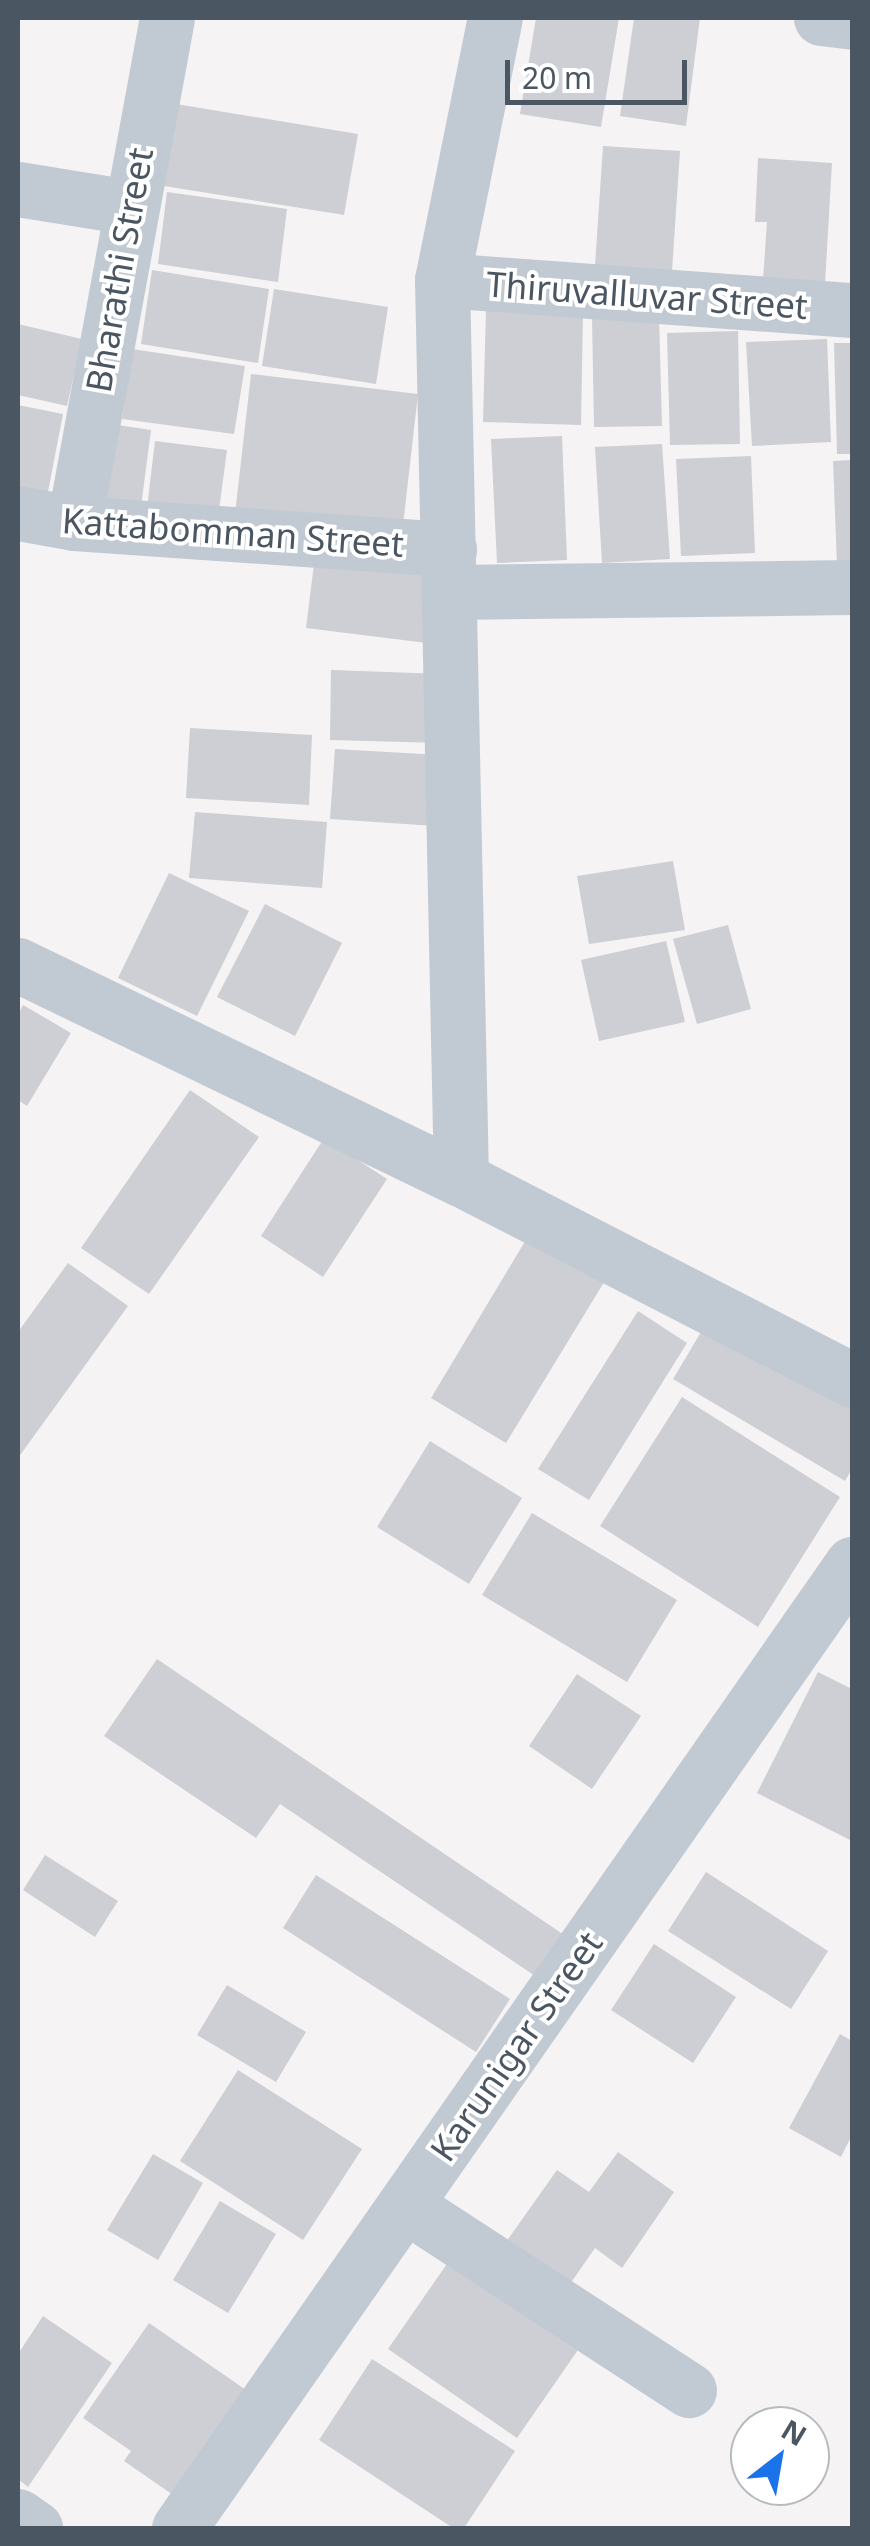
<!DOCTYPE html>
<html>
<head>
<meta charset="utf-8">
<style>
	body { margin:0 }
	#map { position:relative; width:870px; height:2546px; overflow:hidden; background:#f5f3f3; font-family:"Noto Sans",sans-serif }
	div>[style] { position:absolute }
	.building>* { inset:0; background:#cdcfd5 }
	.minor>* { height:55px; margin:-27.5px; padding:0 27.5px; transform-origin:27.5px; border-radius:27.5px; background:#c1cad2 }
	span { translate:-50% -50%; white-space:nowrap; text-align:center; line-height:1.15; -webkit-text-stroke:8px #fff; paint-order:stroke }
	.street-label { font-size:35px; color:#4a5661 }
	.frame { position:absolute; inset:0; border:20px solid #4a5661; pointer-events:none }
	.north { position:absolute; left:730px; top:2406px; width:100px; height:100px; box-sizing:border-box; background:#fff; border:2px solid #b7bbc0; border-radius:50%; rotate:31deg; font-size:28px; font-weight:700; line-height:40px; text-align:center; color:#4a5661 }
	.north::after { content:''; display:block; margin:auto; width:35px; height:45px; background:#1a73e8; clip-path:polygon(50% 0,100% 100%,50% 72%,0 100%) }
	.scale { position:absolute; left:505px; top:60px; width:182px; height:45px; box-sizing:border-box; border:5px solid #4a5661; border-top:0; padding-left:12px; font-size:30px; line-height:35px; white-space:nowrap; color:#4a5661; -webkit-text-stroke:8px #fff; paint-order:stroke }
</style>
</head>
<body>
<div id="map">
	<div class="building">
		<i style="clip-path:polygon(536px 18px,619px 18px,601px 127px,520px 114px)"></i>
		<i style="clip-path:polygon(634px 18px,700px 18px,686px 126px,620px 116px)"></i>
		<i style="clip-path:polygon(176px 104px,358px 134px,344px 215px,164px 186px)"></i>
		<i style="clip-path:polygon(603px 146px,680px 151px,672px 271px,595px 266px)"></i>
		<i style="clip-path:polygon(758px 158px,832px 163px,825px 284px,763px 280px,767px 222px,755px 222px)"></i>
		<i style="clip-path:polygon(167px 192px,287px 209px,278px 282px,158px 264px)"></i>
		<i style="clip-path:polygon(152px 270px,269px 289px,258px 363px,141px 344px)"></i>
		<i style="clip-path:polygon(274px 289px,388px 307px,376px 384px,262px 366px)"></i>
		<i style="clip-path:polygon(486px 310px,583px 313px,581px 425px,483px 422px)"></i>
		<i style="clip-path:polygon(659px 315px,662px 426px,594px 427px,592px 316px)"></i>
		<i style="clip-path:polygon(18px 324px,82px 339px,67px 406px,18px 395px)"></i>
		<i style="clip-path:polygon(738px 331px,740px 444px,670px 445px,667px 333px)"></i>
		<i style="clip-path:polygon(827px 339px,831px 442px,752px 446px,746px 342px)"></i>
		<i style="clip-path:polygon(834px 343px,852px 343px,852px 454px,837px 454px)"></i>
		<i style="clip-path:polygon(132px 349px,245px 366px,234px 434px,122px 419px)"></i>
		<i style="clip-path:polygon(251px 374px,418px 394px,402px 534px,235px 514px)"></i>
		<i style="clip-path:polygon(18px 405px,63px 414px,47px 497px,18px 491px)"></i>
		<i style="clip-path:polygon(111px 424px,151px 430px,141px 507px,99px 501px)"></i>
		<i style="clip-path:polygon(562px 436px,567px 560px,497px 563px,491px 439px)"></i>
		<i style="clip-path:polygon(155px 441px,227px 450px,218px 518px,147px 508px)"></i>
		<i style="clip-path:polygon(662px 444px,670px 559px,602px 563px,595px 447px)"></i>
		<i style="clip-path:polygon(751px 456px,755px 553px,681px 556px,676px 459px)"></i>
		<i style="clip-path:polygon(852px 460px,852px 564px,837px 565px,833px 461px)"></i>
		<i style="clip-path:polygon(315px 556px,436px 571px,427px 643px,306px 628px)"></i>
		<i style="clip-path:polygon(331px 670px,443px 674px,441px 743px,330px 740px)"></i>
		<i style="clip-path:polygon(190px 728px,312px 735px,309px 805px,186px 798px)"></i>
		<i style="clip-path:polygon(335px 749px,440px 755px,435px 826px,330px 819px)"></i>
		<i style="clip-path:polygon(195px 812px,327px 822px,322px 888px,189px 878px)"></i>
		<i style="clip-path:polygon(673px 861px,685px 930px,589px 944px,577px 876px)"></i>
		<i style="clip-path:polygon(169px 873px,249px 911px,197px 1016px,118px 978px)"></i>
		<i style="clip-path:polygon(265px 904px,342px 943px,295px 1036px,217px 997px)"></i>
		<i style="clip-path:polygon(728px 925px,751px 1009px,697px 1024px,673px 939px)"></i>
		<i style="clip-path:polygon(666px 941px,685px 1022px,599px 1041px,581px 960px)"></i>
		<i style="clip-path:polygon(23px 1005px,71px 1033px,27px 1106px,18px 1100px,18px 1015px)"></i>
		<i style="clip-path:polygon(190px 1090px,259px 1137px,149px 1294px,81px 1248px)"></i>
		<i style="clip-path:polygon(324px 1138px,387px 1179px,323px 1277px,261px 1236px)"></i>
		<i style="clip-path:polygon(533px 1228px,609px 1274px,506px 1443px,431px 1398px)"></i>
		<i style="clip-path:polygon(68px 1263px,128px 1306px,18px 1458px,18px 1332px)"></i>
		<i style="clip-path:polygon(638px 1311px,687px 1343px,589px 1500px,538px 1469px)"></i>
		<i style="clip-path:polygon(710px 1317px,852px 1402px,852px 1469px,845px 1481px,673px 1379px)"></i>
		<i style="clip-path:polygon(682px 1397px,840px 1497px,758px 1627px,600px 1526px)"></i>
		<i style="clip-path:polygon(430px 1441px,522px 1498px,469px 1584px,377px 1527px)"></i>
		<i style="clip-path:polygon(532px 1513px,677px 1600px,627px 1682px,482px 1595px)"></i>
		<i style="clip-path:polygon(157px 1659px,573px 1941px,544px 1982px,280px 1804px,256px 1838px,104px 1736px)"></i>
		<i style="clip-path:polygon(818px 1672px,852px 1689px,852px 1841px,757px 1793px)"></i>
		<i style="clip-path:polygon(577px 1674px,641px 1716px,592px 1789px,529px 1746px)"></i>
		<i style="clip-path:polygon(45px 1855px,118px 1901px,95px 1937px,23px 1890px)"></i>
		<i style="clip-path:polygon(706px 1872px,828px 1951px,791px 2009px,668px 1931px)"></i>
		<i style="clip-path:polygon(316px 1875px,510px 1999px,476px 2052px,283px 1928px)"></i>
		<i style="clip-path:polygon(654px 1944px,736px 1997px,693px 2063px,611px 2010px)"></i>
		<i style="clip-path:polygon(227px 1985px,306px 2032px,276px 2082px,197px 2035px)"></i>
		<i style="clip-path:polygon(840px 2034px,852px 2041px,852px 2135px,841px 2157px,789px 2128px)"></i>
		<i style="clip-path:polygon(238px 2070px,362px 2149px,303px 2240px,180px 2161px)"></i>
		<i style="clip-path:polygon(618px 2152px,674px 2192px,622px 2268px,595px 2248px,561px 2297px,499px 2252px,557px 2170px,589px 2192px)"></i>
		<i style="clip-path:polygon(153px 2154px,203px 2183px,158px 2260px,107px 2230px)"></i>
		<i style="clip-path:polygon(220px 2201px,276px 2234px,228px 2313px,173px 2280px)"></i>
		<i style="clip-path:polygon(451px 2258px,580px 2347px,517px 2438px,388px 2349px)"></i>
		<i style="clip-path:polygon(43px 2316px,112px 2363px,28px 2487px,18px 2479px,18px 2354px)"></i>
		<i style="clip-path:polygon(149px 2323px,249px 2392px,176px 2497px,124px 2461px,131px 2451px,83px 2418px)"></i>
		<i style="clip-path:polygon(372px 2359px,515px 2451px,464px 2528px,453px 2528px,319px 2440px)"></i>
	</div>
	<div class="minor">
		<i style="left:821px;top:18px;width:31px;rotate:7deg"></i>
		<i style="left:18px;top:189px;width:112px;rotate:9.2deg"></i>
		<i style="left:442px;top:280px;width:411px;rotate:4.2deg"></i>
		<i style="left:18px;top:513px;width:57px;rotate:10.1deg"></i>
		<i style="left:74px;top:523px;width:376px;rotate:4deg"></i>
		<i style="left:74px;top:523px;width:513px;rotate:-79.57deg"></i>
		<i style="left:450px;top:592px;width:402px;rotate:-0.7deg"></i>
		<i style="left:18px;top:965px;width:492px;rotate:25.8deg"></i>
		<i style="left:461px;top:1179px;width:440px;rotate:27.2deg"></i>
		<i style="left:461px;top:1179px;width:899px;rotate:-91.21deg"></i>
		<i style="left:442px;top:280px;width:267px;rotate:-78.6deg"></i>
		<i style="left:405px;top:2205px;width:339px;rotate:33.1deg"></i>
		<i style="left:18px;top:2516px;width:21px;rotate:35deg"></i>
		<i style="left:179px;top:2528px;width:1176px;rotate:-55.08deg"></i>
	</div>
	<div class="street-label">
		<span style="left:119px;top:270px;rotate:-80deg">Bharathi Street</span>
		<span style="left:647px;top:295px;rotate:4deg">Thiruvalluvar Street</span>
		<span style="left:233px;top:532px;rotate:4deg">Kattabomman Street</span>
		<span style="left:516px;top:2046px;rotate:-55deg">Karunigar Street</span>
	</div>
	<div class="frame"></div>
	<div class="north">N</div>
	<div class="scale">20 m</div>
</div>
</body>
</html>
